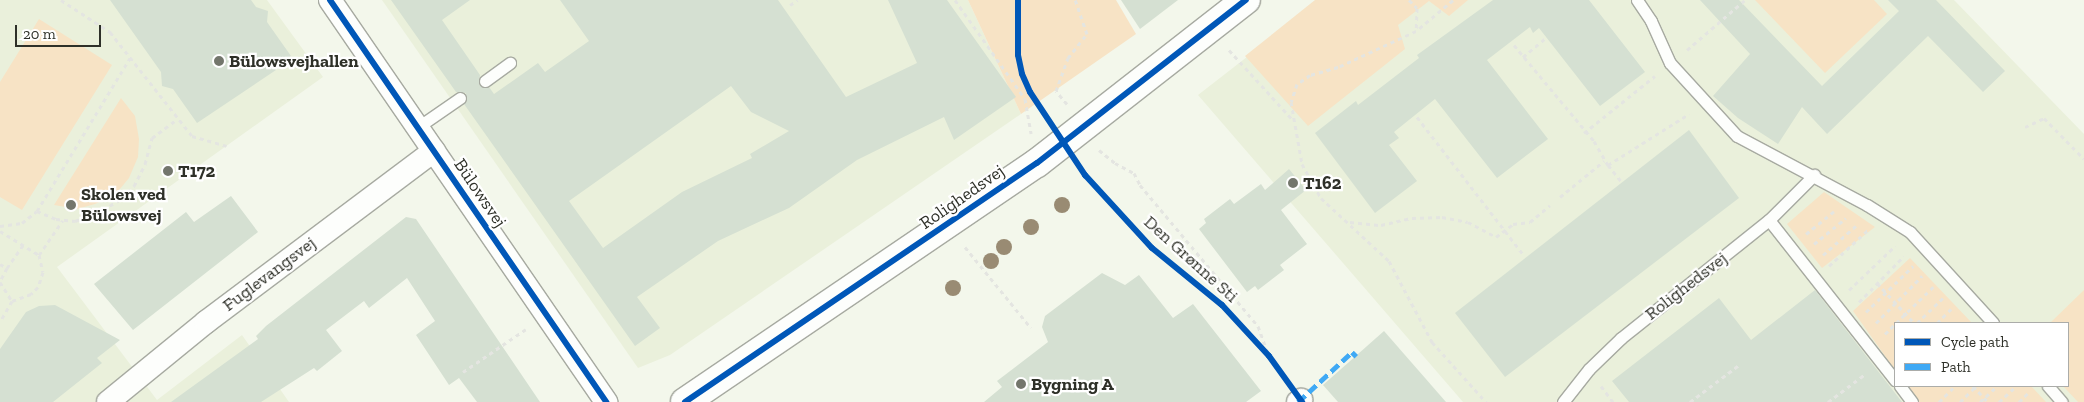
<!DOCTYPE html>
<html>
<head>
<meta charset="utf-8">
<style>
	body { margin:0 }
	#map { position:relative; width:2084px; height:402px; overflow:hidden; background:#f3f7eb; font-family:"Zilla Slab",serif }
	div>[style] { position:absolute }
	.built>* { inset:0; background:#eaf0db }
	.green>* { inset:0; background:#f7e3c5 }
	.building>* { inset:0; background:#d5e0d2 }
	.path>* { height:3px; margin-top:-1.5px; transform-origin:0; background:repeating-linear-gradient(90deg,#e4e5e1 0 4px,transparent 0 8px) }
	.roads { filter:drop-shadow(1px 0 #a7aaa1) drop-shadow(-1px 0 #a7aaa1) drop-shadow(0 1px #a7aaa1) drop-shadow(0 -1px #a7aaa1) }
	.lane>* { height:11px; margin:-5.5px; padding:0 5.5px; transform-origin:5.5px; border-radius:5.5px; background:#fdfefc }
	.street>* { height:22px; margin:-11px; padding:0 11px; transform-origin:11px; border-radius:11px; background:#fdfefc }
	.secondary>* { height:28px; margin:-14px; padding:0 14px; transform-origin:14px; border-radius:14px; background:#fdfefc }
	.quiet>* { height:5px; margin-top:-2.5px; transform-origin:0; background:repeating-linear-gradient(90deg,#3fa9f5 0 10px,transparent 0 15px) }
	.cycleway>* { height:6px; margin:-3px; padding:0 3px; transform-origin:3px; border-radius:3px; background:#0057b8 }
	.trees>* { width:16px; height:16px; margin:-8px; border-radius:50%; background:#998b73 }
	.dots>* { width:14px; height:14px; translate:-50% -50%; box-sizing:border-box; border:2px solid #fff; border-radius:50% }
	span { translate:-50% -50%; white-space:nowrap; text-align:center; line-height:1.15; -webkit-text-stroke:4.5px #fff; paint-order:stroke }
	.poi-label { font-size:18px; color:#2e3028; font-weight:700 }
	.left { translate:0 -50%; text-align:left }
	.street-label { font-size:18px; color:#2e3028 }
	.legend { position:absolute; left:1894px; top:322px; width:175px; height:65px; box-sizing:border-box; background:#fff; border:1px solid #abaca9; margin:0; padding:6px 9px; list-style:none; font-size:15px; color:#2e3028 }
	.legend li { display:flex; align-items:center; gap:10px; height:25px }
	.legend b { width:25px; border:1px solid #abaca9 }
	.scale { position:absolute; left:15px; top:25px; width:86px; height:22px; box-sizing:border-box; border:2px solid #2e3028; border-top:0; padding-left:6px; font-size:15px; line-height:18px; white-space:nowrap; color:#2e3028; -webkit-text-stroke:4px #fff; paint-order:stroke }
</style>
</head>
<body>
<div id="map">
	<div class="built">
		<i style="clip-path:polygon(0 0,267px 0,323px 77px,57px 267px,157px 400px,242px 335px,289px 402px,0 402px)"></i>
		<i style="clip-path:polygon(382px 0,968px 0,1021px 114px,670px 355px,638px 368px)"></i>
		<i style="clip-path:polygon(evenodd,1320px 0,1954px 0,2084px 134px,2084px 402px,1463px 402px,1198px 95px,1320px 0,1895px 323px,2068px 323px,2068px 386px,1895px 386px,1895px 323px)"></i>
	</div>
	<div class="green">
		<i style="clip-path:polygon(968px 0,1116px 0,1136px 34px,1021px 114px)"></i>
		<i style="clip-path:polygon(1315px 0,1468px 0,1449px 16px,1429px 1px,1398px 25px,1405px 49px,1308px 126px,1245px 56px)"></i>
		<i style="clip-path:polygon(1755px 0,1874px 0,1887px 14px,1825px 73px)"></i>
		<i style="clip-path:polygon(39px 19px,112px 65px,22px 210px,0 197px,0 82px)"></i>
		<i style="clip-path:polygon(121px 98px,135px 116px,139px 139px,138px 157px,129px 178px,115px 195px,95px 204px,77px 209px,54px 205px)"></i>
		<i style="clip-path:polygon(1824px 192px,1875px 227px,1822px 268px,1787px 224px)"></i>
		<i style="clip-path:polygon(1910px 258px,1972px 323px,1895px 323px,1895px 370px,1853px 311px)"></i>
		<i style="clip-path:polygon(2084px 290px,2084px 402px,2078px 402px,2063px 386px,2068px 386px,2068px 323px,2050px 323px)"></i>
		<i style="clip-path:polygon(1907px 386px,2031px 386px,2046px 402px,1919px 402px)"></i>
	</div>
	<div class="building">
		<i style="clip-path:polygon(110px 0,251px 0,256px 7px,268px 11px,267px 22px,291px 56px,274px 68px,276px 70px,197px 123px,173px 89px,162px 86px,161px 72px)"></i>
		<i style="clip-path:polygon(evenodd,391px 0,470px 0,442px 20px,480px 75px,479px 85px,489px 87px,494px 94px,538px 63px,545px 72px,589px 41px,560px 0,778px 0,846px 97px,917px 63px,888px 0,947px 0,1016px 97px,954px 140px,944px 117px,857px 160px,789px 208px,718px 241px,637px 297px,660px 328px,635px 346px,464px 104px,466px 93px,456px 92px,391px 0,731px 86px,751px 112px,789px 131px,750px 154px,752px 158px,682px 192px,603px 248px,569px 201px,731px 86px)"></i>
		<i style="clip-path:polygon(1121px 0,1178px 0,1140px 29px)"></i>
		<i style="clip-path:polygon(1493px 0,1589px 0,1645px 72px,1600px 106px,1539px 28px,1533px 33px,1530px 27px,1487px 60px,1548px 139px,1497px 178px,1435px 99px,1394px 132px,1399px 138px,1389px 145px,1417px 181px,1375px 213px,1315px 133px,1356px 101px,1358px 105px,1419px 58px,1417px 55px)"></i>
		<i style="clip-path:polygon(1700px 0,1739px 0,1822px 86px,1899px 11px,1888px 0,1936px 0,2005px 71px,1983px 92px,1928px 36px,1827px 134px,1802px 107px,1778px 144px,1738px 118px,1713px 96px,1750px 54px)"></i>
		<i style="clip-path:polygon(1689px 130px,1739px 198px,1505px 377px,1455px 313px)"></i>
		<i style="clip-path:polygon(1289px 169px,1306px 190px,1281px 210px,1307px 244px,1280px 265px,1284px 270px,1258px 290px,1255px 286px,1247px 292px,1199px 229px,1206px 223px,1204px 219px,1230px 199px,1234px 204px,1261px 184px,1265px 190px)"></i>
		<i style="clip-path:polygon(231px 196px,258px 232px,133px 330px,94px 284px,186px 212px,194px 222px)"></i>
		<i style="clip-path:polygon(406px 217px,416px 219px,540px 402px,477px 402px,459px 378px,449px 385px,416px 335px,435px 321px,407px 278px,369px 308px,364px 301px,326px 330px,342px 351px,317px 371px,314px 368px,261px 402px,171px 402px,258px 339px,256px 336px,266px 326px)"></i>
		<i style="clip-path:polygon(1102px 273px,1125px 285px,1139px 275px,1173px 318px,1193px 304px,1261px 391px,1246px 402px,984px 402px,1002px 387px,997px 381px,1048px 342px,1042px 327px,1045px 316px)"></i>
		<i style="clip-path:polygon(1815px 290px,1902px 402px,1629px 402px,1612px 381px,1719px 298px,1751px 340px)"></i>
		<i style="clip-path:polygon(55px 305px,120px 340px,97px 358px,102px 363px,53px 402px,0 402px,0 349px,26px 312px,39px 306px)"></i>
		<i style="clip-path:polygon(1384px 331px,1446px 402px,1338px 402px,1323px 385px)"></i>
	</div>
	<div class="path">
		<i style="left:61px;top:0;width:59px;rotate:33.1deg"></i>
		<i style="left:110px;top:32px;width:132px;rotate:51.7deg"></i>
		<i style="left:192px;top:136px;width:36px;rotate:16deg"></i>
		<i style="left:955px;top:0;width:121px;rotate:54.7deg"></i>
		<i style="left:1025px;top:99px;width:35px;rotate:80deg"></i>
		<i style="left:1409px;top:0;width:11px;rotate:45deg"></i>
		<i style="left:1417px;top:8px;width:23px;rotate:92deg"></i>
		<i style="left:1453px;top:0;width:48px;rotate:140deg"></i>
		<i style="left:1416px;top:31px;width:86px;rotate:155.2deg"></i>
		<i style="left:1338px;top:67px;width:29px;rotate:164deg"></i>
		<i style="left:1310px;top:75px;width:16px;rotate:145deg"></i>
		<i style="left:1297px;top:84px;width:19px;rotate:108deg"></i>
		<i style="left:1291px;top:102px;width:63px;rotate:79.9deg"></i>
		<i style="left:1302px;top:164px;width:39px;rotate:61deg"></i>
		<i style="left:1321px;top:198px;width:93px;rotate:42.8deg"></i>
		<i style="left:1389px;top:261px;width:92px;rotate:62deg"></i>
		<i style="left:1432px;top:342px;width:81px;rotate:48deg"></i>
		<i style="left:790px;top:5px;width:9px;rotate:-32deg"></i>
		<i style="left:1514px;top:45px;width:125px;rotate:50.2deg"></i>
		<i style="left:1594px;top:141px;width:28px;rotate:60deg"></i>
		<i style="left:1608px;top:165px;width:96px;rotate:-32.2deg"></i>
		<i style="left:1229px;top:50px;width:93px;rotate:47.6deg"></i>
		<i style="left:1687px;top:50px;width:77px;rotate:-40.8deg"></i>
		<i style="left:1523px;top:57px;width:31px;rotate:-40deg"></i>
		<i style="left:1067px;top:104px;width:17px;rotate:-130deg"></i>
		<i style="left:1056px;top:91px;width:35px;rotate:-70deg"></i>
		<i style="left:1068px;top:58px;width:31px;rotate:-52deg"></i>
		<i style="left:1087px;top:34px;width:36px;rotate:-109deg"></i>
		<i style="left:1417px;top:117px;width:172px;rotate:52.3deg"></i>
		<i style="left:2025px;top:127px;width:21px;rotate:-25deg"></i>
		<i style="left:2044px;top:118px;width:57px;rotate:45.7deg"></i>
		<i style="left:1584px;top:133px;width:91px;rotate:-38.8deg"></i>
		<i style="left:1099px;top:150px;width:21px;rotate:39deg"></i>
		<i style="left:1115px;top:163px;width:21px;rotate:28deg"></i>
		<i style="left:1134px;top:173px;width:13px;rotate:63deg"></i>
		<i style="left:1140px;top:185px;width:184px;rotate:50.1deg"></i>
		<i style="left:1258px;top:326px;width:32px;rotate:70deg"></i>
		<i style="left:1608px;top:165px;width:22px;rotate:51deg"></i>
		<i style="left:1560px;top:197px;width:57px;rotate:-39.3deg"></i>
		<i style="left:37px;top:211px;width:21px;rotate:23deg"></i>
		<i style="left:56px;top:219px;width:19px;rotate:6deg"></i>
		<i style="left:75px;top:221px;width:30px;rotate:-21deg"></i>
		<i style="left:103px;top:210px;width:22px;rotate:-32deg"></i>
		<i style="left:122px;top:198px;width:17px;rotate:-45deg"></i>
		<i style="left:134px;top:186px;width:25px;rotate:-63deg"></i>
		<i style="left:145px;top:164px;width:27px;rotate:-75deg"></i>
		<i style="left:152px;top:138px;width:30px;rotate:-37deg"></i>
		<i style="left:1350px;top:222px;width:31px;rotate:6deg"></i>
		<i style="left:1381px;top:225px;width:32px;rotate:-13deg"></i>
		<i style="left:1412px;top:218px;width:30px;rotate:-2deg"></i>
		<i style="left:1442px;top:217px;width:26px;rotate:11deg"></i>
		<i style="left:1468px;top:222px;width:32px;rotate:28deg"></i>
		<i style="left:1496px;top:237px;width:21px;rotate:-37deg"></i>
		<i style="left:1513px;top:224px;width:17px;rotate:-7deg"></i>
		<i style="left:1530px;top:222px;width:26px;rotate:-40deg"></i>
		<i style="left:0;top:226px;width:22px;rotate:-8deg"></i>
		<i style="left:22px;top:223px;width:19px;rotate:-39deg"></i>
		<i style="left:37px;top:211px;width:179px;rotate:-58.7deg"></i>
		<i style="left:0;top:231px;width:46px;rotate:31.6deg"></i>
		<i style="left:39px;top:255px;width:17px;rotate:77deg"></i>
		<i style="left:43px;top:272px;width:16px;rotate:108deg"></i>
		<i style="left:38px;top:287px;width:10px;rotate:135deg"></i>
		<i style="left:31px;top:294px;width:20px;rotate:160deg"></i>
		<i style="left:12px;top:301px;width:24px;rotate:120deg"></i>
		<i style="left:1806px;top:234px;width:36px;rotate:-39deg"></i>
		<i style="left:1814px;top:244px;width:41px;rotate:-39.1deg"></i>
		<i style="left:965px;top:247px;width:104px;rotate:50.8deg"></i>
		<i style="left:39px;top:255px;width:42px;rotate:-55.6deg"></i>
		<i style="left:1823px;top:255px;width:48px;rotate:-41.6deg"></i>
		<i style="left:0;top:264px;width:8px;rotate:30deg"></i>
		<i style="left:7px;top:268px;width:15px;rotate:118deg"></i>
		<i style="left:1829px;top:266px;width:54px;rotate:-42.8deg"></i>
		<i style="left:7px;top:268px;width:28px;rotate:-55deg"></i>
		<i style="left:0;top:282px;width:22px;rotate:58deg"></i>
		<i style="left:1877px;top:283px;width:54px;rotate:47.2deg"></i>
		<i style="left:1849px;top:290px;width:64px;rotate:-43.7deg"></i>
		<i style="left:1859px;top:302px;width:64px;rotate:-45.6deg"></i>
		<i style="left:1866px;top:312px;width:66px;rotate:-44.4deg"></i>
		<i style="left:1876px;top:323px;width:66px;rotate:-45.6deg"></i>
		<i style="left:1896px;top:323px;width:52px;rotate:-44.2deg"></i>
		<i style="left:1917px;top:323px;width:36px;rotate:-44deg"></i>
		<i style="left:1937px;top:323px;width:21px;rotate:-45deg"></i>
		<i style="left:1885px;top:334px;width:14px;rotate:-45deg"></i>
		<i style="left:463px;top:372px;width:76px;rotate:-34.3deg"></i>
		<i style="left:1601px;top:386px;width:20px;rotate:53deg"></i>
		<i style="left:1973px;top:386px;width:22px;rotate:47deg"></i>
		<i style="left:1690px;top:402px;width:61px;rotate:-37.1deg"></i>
		<i style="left:1828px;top:402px;width:45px;rotate:-36.9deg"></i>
		<i style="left:1939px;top:402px;width:23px;rotate:-45deg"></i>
		<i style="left:1960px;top:402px;width:23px;rotate:-45deg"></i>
		<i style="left:1980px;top:402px;width:23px;rotate:-43deg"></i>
		<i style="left:1999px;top:402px;width:23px;rotate:-43deg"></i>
		<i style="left:2019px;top:402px;width:16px;rotate:-45deg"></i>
	</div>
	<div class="roads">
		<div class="lane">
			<i style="left:1637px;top:0;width:25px;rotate:56deg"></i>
			<i style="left:1651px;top:21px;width:46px;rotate:65.7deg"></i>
			<i style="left:1670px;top:63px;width:99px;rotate:47.5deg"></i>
			<i style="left:1737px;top:136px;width:147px;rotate:28deg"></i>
			<i style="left:1867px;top:205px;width:51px;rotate:32.1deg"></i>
			<i style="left:1910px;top:232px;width:123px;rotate:47.6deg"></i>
			<i style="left:485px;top:81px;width:31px;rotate:-36deg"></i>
			<i style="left:418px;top:127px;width:51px;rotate:-34.6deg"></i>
			<i style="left:1769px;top:220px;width:204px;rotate:51.8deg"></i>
			<i style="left:1900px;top:386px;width:20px;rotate:53deg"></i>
			<i style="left:2048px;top:386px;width:21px;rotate:49deg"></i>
			<i style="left:1563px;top:402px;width:42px;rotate:-51.8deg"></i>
			<i style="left:1589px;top:369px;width:45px;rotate:-44.1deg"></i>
			<i style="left:1621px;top:338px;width:189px;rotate:-38.6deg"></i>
			<i style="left:1769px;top:220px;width:64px;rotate:-45deg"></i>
		</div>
		<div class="street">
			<i style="left:330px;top:0;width:488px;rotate:55.5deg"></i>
			<i style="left:108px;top:402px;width:127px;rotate:-39.2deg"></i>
			<i style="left:206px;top:322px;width:285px;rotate:-36.9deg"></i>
			<i style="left:1298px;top:402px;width:4px;rotate:-34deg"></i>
		</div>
		<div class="secondary">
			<i style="left:685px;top:402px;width:425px;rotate:-34.2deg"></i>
			<i style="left:1037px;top:163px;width:265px;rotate:-38deg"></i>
		</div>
	</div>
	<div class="quiet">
		<i style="left:1298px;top:402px;width:74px;rotate:-42.8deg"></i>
		<i style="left:1352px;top:352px;width:6px;rotate:45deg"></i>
	</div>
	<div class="cycleway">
		<i style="left:330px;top:0;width:488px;rotate:55.5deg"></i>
		<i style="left:1018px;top:0;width:55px;rotate:90deg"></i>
		<i style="left:1018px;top:55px;width:19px;rotate:78deg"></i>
		<i style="left:1022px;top:74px;width:20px;rotate:66deg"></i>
		<i style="left:1030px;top:92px;width:100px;rotate:56.5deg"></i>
		<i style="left:1085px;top:175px;width:99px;rotate:47.5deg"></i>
		<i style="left:1152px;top:248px;width:90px;rotate:39.2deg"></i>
		<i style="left:1222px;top:305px;width:69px;rotate:47.3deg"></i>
		<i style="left:1269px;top:356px;width:57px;rotate:54.3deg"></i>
		<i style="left:685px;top:402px;width:425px;rotate:-34.2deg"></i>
		<i style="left:1037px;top:163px;width:265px;rotate:-38deg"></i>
	</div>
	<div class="trees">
		<i style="left:1062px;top:205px"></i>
		<i style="left:1031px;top:227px"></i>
		<i style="left:1004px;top:247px"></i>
		<i style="left:991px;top:261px"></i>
		<i style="left:953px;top:288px"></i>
	</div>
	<div class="dots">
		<i style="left:219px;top:61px;background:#73766c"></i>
		<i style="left:168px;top:171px;background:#73766c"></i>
		<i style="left:1293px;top:183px;background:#73766c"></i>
		<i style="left:71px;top:205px;background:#73766c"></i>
		<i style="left:1021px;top:384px;background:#73766c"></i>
	</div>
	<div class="poi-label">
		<span class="left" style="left:229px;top:61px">Bülowsvejhallen</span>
		<span class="left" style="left:178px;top:171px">T172</span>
		<span class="left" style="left:1303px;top:183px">T162</span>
		<span class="left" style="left:81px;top:205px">Skolen ved<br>Bülowsvej</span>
		<span class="left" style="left:1031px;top:384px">Bygning A</span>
	</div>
	<div class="street-label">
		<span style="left:480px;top:193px;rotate:56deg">Bülowsvej</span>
		<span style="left:962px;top:197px;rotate:-35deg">Rolighedsvej</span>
		<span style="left:1191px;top:259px;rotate:42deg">Den Grønne Sti</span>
		<span style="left:269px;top:274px;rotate:-37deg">Fuglevangsvej</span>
		<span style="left:1686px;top:286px;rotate:-38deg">Rolighedsvej</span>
	</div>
	<ul class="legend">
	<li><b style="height:6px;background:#0057b8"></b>Cycle path</li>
	<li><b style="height:6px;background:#3fa9f5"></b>Path</li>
	</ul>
	<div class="scale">20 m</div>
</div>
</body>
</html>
